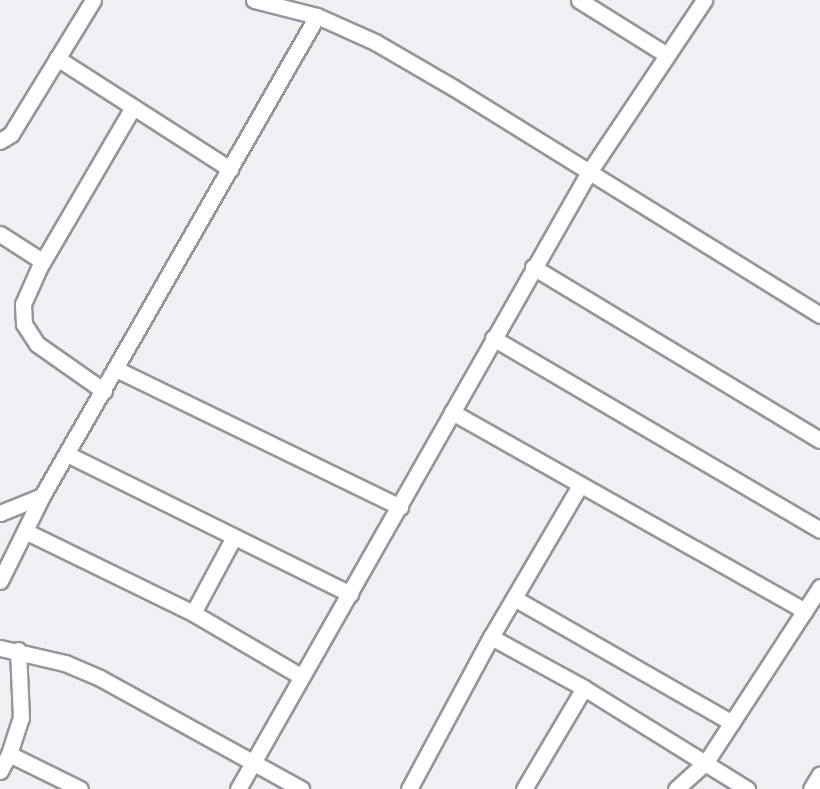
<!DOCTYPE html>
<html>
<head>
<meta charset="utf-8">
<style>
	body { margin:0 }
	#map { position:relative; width:820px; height:789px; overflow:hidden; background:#eef0f4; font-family:"Public Sans",sans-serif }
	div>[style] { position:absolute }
	.roads { filter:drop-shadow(2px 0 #94969a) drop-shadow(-2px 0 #94969a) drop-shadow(0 2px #94969a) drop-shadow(0 -2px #94969a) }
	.street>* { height:15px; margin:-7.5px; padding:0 7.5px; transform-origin:7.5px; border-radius:7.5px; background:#fff }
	span { translate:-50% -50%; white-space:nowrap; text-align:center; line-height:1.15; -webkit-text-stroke:5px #fcfdff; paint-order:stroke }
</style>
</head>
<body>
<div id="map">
	<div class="roads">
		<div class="street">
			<i style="left:254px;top:0;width:65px;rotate:14.3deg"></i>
			<i style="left:317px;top:16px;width:64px;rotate:24.1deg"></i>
			<i style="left:375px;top:42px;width:91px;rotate:30.2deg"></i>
			<i style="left:454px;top:88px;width:431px;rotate:31.8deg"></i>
			<i style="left:579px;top:0;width:104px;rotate:32deg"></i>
			<i style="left:57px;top:58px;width:206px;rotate:32.7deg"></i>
			<i style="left:0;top:141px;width:13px;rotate:-32deg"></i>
			<i style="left:11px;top:134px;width:157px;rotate:-58.5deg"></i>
			<i style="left:0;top:234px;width:50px;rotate:32.7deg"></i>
			<i style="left:533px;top:267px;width:335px;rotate:31.1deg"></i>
			<i style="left:493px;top:338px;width:379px;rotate:30.4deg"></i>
			<i style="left:116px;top:369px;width:316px;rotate:25.9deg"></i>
			<i style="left:104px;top:391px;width:82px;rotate:-145deg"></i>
			<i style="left:37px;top:344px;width:24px;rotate:-123deg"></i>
			<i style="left:24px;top:324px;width:20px;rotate:-93deg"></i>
			<i style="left:23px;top:304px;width:39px;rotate:-66deg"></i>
			<i style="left:39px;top:268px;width:186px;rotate:-59.7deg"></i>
			<i style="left:452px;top:412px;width:405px;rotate:29.4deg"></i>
			<i style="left:67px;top:454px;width:316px;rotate:26.3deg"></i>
			<i style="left:0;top:513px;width:45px;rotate:-22deg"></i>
			<i style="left:25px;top:531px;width:187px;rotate:26deg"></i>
			<i style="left:193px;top:613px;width:126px;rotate:30.4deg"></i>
			<i style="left:0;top:581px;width:95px;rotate:-63.7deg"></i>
			<i style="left:42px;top:496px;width:553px;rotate:-60.19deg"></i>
			<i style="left:514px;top:598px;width:251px;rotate:29.8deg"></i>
			<i style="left:193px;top:613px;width:86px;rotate:-61.7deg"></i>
			<i style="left:491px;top:637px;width:106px;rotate:28.7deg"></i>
			<i style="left:584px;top:688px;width:192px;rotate:31.8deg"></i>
			<i style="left:0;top:648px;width:67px;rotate:13deg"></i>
			<i style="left:65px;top:663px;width:38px;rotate:23deg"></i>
			<i style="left:100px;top:678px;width:230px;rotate:28.9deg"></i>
			<i style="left:9px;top:754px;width:79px;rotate:26.2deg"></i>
			<i style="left:0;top:771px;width:19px;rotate:-62deg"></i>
			<i style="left:9px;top:754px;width:38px;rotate:-72deg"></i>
			<i style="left:21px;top:718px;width:68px;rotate:-92.5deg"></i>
			<i style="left:238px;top:789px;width:710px;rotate:-60.37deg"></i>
			<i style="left:589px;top:172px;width:207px;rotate:-56.2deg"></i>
			<i style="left:409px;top:789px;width:173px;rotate:-61.7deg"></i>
			<i style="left:491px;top:637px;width:176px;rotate:-59.6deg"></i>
			<i style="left:524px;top:789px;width:117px;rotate:-59.3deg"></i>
			<i style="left:676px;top:789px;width:40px;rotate:-42deg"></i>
			<i style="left:706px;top:762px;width:209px;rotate:-56.9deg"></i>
			<i style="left:811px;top:789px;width:17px;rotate:-59deg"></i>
		</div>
	</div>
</div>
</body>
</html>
